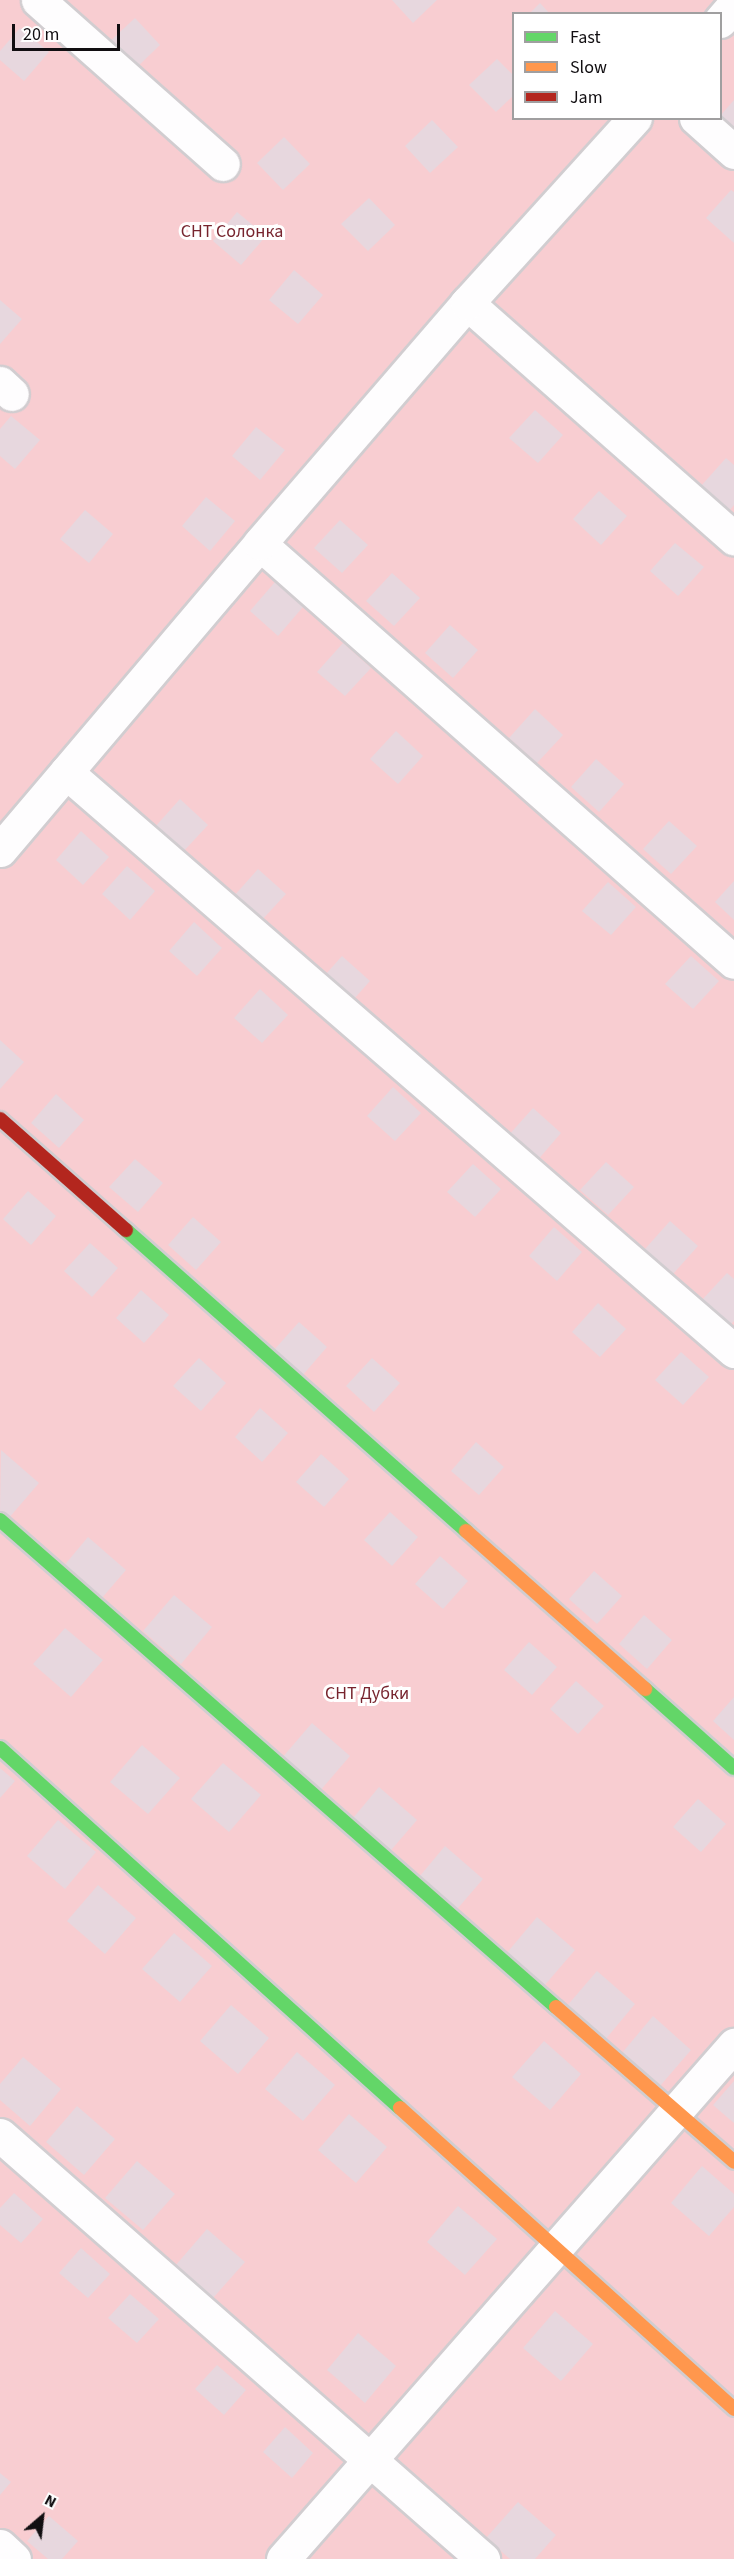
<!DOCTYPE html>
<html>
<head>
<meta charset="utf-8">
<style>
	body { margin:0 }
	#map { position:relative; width:734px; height:2559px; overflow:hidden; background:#f7f1f6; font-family:"Source Sans 3",sans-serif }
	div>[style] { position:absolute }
	.green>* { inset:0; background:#f8cdd1 }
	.building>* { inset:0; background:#e7d7de }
	.roads { filter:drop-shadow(2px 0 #d1cdd0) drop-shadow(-2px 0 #d1cdd0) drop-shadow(0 2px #d1cdd0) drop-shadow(0 -2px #d1cdd0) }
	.street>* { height:33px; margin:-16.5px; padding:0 16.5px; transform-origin:16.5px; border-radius:16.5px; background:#fefdfe }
	.fast>* { height:14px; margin:-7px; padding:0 7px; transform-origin:7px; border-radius:7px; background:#63d668 }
	.slow>* { height:14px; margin:-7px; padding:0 7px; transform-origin:7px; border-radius:7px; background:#ff974d }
	.jam>* { height:14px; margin:-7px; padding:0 7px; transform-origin:7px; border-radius:7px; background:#b3261e }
	span { translate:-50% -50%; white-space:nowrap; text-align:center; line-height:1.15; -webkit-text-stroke:6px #fff; paint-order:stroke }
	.park-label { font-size:18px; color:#77242e }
	.legend { position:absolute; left:512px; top:12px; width:210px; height:108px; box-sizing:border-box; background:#fff; border:2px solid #a09fa0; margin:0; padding:8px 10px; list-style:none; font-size:18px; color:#110e11 }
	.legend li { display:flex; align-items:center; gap:12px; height:30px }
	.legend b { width:30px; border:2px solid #a09fa0 }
	.north { position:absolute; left:12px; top:2487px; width:60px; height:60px; -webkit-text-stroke:4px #fff; paint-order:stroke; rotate:28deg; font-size:16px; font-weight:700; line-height:24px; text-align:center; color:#110e11 }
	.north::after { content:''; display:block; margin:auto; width:21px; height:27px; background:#110e11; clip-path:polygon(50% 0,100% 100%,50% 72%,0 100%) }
	.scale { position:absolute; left:12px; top:24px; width:108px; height:27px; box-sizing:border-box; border:3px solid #110e11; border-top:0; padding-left:8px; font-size:18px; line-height:21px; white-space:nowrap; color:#110e11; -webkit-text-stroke:4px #fff; paint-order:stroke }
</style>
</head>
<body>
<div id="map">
	<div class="green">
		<i style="clip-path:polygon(evenodd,0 0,734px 0,734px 2559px,0 2559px,0 0,514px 14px,720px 14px,720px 118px,514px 118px,514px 14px)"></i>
	</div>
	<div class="building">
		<i style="clip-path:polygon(392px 0,437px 0,413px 23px)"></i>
		<i style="clip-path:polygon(540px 3px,550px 14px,529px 14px)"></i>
		<i style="clip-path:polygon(135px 18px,160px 45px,133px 71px,107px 44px)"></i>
		<i style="clip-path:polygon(20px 28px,49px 52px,24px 81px,0 60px,0 51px)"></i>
		<i style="clip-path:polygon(497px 59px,514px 76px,514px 95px,496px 112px,469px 85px)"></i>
		<i style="clip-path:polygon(734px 100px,734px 128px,720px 116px)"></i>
		<i style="clip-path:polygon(432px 120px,458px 147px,430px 173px,405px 146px)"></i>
		<i style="clip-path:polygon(284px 137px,310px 164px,283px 190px,257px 163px)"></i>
		<i style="clip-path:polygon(731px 190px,734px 192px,734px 243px,706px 218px)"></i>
		<i style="clip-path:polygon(369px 198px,395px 225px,368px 251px,341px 224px)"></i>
		<i style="clip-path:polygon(237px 212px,266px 236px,241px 265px,213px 241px)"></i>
		<i style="clip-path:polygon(294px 270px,323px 295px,298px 324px,269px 300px)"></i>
		<i style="clip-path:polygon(0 300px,22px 319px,0 344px)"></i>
		<i style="clip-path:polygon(535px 410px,563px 435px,538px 463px,509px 438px)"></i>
		<i style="clip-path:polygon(11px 416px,40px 440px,15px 469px,0 456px,0 429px)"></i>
		<i style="clip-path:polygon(256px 427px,285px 450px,260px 480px,232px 456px)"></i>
		<i style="clip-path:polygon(726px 458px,734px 465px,734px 505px,729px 511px,701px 486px)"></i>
		<i style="clip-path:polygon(599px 491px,627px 516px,601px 545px,573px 519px)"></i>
		<i style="clip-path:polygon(206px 497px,235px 521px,210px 551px,182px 526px)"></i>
		<i style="clip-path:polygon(85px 510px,113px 534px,89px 563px,60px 539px)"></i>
		<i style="clip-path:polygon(340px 520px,368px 545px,342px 573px,314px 548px)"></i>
		<i style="clip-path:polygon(675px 543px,704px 567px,678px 596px,650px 571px)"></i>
		<i style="clip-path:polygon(392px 573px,420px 598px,394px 626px,366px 601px)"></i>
		<i style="clip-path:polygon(275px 582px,303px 607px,278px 636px,250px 611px)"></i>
		<i style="clip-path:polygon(450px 625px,478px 650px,453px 678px,425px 653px)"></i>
		<i style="clip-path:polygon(343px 643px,371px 668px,345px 696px,317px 672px)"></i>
		<i style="clip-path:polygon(535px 709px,563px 735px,537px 763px,509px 738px)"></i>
		<i style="clip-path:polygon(396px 731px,423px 756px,398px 784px,370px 759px)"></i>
		<i style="clip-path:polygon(596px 759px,624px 784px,599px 812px,571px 787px)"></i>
		<i style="clip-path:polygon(180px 799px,208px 825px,182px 853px,154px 828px)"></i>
		<i style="clip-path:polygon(669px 821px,697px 846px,671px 874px,643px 849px)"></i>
		<i style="clip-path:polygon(81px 831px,109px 857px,83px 885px,56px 860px)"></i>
		<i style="clip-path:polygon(127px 866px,155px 891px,130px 920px,102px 894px)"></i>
		<i style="clip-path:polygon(258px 869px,286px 894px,260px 922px,233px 897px)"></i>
		<i style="clip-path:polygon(734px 881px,734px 920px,715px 902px)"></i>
		<i style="clip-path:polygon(608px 882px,636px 907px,611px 935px,582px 911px)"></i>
		<i style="clip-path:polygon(194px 922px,222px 948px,197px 976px,169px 951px)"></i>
		<i style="clip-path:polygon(342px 956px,370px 981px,345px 1009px,317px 984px)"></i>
		<i style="clip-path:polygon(691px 956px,719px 981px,693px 1009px,665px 984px)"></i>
		<i style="clip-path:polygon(260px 989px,288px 1015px,262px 1043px,234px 1018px)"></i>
		<i style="clip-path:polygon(0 1040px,24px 1062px,0 1089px)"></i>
		<i style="clip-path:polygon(393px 1087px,421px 1113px,395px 1141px,367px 1116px)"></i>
		<i style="clip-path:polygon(56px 1094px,84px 1120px,59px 1148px,31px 1123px)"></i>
		<i style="clip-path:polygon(533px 1108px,561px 1133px,536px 1162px,508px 1136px)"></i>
		<i style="clip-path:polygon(135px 1159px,163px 1183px,138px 1212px,109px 1187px)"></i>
		<i style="clip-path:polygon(606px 1162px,634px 1187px,608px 1215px,580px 1190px)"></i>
		<i style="clip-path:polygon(473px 1164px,501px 1189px,475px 1217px,447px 1192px)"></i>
		<i style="clip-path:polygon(28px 1191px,56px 1216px,31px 1245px,3px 1219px)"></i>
		<i style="clip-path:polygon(193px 1217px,221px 1242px,196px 1270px,168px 1245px)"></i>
		<i style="clip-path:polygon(670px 1221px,698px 1246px,673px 1274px,645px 1249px)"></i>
		<i style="clip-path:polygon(554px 1227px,582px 1252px,557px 1281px,529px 1256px)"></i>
		<i style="clip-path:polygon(90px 1243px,118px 1268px,92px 1297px,64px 1271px)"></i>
		<i style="clip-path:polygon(727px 1273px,734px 1279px,734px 1321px,729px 1326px,701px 1301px)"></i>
		<i style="clip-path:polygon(141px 1290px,169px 1315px,144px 1343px,116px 1318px)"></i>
		<i style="clip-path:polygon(598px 1303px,626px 1329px,600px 1357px,572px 1332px)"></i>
		<i style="clip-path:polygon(299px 1322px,327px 1347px,302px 1376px,274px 1350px)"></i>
		<i style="clip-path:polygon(681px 1352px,709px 1377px,683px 1405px,655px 1380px)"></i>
		<i style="clip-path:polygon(199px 1358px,226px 1383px,201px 1411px,173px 1386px)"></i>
		<i style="clip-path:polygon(372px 1358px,400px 1383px,374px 1412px,346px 1386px)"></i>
		<i style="clip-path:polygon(260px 1408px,288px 1433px,262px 1462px,235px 1437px)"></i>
		<i style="clip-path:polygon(476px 1442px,504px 1467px,479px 1495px,451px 1471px)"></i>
		<i style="clip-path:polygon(1px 1450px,39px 1483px,8px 1519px,0 1512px)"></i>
		<i style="clip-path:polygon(321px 1454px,349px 1479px,324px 1507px,296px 1482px)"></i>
		<i style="clip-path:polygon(390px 1512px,418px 1537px,392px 1566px,364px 1540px)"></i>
		<i style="clip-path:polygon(88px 1537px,126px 1570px,95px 1606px,57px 1574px)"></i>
		<i style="clip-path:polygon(440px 1556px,468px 1581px,443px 1609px,415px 1584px)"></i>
		<i style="clip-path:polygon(594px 1571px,622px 1596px,597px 1624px,569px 1599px)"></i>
		<i style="clip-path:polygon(174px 1595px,212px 1627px,181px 1664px,143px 1631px)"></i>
		<i style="clip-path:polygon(644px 1615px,672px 1640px,647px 1669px,619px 1644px)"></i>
		<i style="clip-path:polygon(65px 1628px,103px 1660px,71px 1697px,33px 1664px)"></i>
		<i style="clip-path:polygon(529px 1642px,557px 1667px,532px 1695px,504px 1670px)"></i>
		<i style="clip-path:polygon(576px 1681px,604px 1706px,578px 1734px,550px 1709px)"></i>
		<i style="clip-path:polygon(734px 1697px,734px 1740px,713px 1721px)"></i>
		<i style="clip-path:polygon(312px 1723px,350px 1756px,319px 1792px,281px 1759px)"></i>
		<i style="clip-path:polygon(142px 1745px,180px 1778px,148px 1814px,110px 1782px)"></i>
		<i style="clip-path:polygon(223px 1763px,261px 1795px,229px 1832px,191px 1799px)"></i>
		<i style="clip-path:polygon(0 1768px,15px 1781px,0 1798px)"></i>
		<i style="clip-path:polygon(379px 1787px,417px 1820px,386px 1856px,348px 1824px)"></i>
		<i style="clip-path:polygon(698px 1799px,726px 1824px,701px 1852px,673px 1827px)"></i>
		<i style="clip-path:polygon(58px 1820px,96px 1852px,65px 1889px,27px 1856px)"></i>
		<i style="clip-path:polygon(445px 1846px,483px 1879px,452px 1915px,414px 1883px)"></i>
		<i style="clip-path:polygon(98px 1885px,136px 1918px,105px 1954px,67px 1921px)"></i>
		<i style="clip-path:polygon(537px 1917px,575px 1950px,544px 1986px,506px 1954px)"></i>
		<i style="clip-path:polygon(174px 1933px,212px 1966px,180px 2002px,142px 1969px)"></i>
		<i style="clip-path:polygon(597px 1971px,635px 2004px,604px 2041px,566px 2007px)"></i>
		<i style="clip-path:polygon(231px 2005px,269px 2038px,238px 2074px,200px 2041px)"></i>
		<i style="clip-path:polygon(653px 2016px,691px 2050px,660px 2086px,622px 2053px)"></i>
		<i style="clip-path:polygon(544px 2041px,581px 2074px,550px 2110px,512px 2077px)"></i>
		<i style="clip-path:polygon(297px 2052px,335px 2085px,303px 2121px,265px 2089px)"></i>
		<i style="clip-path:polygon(23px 2057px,61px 2089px,30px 2126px,0 2100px,0 2084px)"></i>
		<i style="clip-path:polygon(734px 2081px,734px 2123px,713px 2105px)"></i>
		<i style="clip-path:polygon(77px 2106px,115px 2139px,84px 2175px,46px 2142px)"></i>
		<i style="clip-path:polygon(349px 2114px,387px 2147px,356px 2183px,318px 2150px)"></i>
		<i style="clip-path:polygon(137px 2161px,175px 2194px,143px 2230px,105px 2198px)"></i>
		<i style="clip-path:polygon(702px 2166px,734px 2194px,734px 2207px,709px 2236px,671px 2203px)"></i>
		<i style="clip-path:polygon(14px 2193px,43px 2219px,21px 2243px,0 2225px,0 2208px)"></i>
		<i style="clip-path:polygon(458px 2206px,497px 2239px,465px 2275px,427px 2242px)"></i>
		<i style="clip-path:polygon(207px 2229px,245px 2262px,213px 2298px,175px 2266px)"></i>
		<i style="clip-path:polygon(81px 2248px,110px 2274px,88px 2298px,59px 2273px)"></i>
		<i style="clip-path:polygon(130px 2294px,159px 2319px,137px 2343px,108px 2318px)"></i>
		<i style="clip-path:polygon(555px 2311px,593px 2344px,561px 2381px,523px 2348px)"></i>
		<i style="clip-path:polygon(358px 2333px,396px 2366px,365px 2403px,327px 2370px)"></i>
		<i style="clip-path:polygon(217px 2365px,246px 2390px,224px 2415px,195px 2389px)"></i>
		<i style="clip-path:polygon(285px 2427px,313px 2453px,292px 2478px,263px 2452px)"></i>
		<i style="clip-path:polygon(0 2473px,11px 2482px,0 2495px)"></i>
		<i style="clip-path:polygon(518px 2502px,556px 2535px,535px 2559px,510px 2559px,486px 2538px)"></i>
		<i style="clip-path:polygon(49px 2516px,78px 2541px,62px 2559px,48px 2559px,27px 2541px)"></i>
	</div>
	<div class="roads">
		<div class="street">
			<i style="left:38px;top:0;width:247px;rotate:41.6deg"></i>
			<i style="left:720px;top:21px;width:21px;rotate:-49deg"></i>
			<i style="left:696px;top:118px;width:51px;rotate:41.8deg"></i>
			<i style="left:467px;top:303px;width:356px;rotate:41.4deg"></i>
			<i style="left:0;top:383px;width:16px;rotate:43deg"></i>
			<i style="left:268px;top:551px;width:621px;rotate:41.41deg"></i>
			<i style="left:66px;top:772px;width:884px;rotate:40.92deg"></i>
			<i style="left:0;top:850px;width:402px;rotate:-49.7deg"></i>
			<i style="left:260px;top:543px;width:317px;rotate:-49.2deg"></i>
			<i style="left:467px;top:303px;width:250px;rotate:-47.8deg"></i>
			<i style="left:0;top:2135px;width:643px;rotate:41.28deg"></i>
			<i style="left:0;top:2546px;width:19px;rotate:43deg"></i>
			<i style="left:283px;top:2559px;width:684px;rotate:-48.74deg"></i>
		</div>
		<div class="fast">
			<i style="left:126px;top:1230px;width:454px;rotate:41.5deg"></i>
			<i style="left:0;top:1520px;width:739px;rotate:41.22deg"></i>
			<i style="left:645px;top:1689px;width:119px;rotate:41.6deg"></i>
			<i style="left:0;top:1748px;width:538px;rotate:41.99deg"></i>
		</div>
		<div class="slow">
			<i style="left:466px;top:1531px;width:239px;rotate:41.4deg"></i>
			<i style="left:556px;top:2007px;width:236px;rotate:41deg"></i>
			<i style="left:400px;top:2108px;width:450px;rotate:42deg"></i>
		</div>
		<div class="jam">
			<i style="left:0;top:1119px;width:168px;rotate:41.4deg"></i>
		</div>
	</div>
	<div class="park-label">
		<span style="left:232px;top:232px">СНТ Солонка</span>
		<span style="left:367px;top:1694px">СНТ Дубки</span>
	</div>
	<ul class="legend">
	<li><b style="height:8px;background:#63d668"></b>Fast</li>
	<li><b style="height:8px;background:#ff974d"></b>Slow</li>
	<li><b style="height:8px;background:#b3261e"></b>Jam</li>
	</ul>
	<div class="north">N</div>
	<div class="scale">20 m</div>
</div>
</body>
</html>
